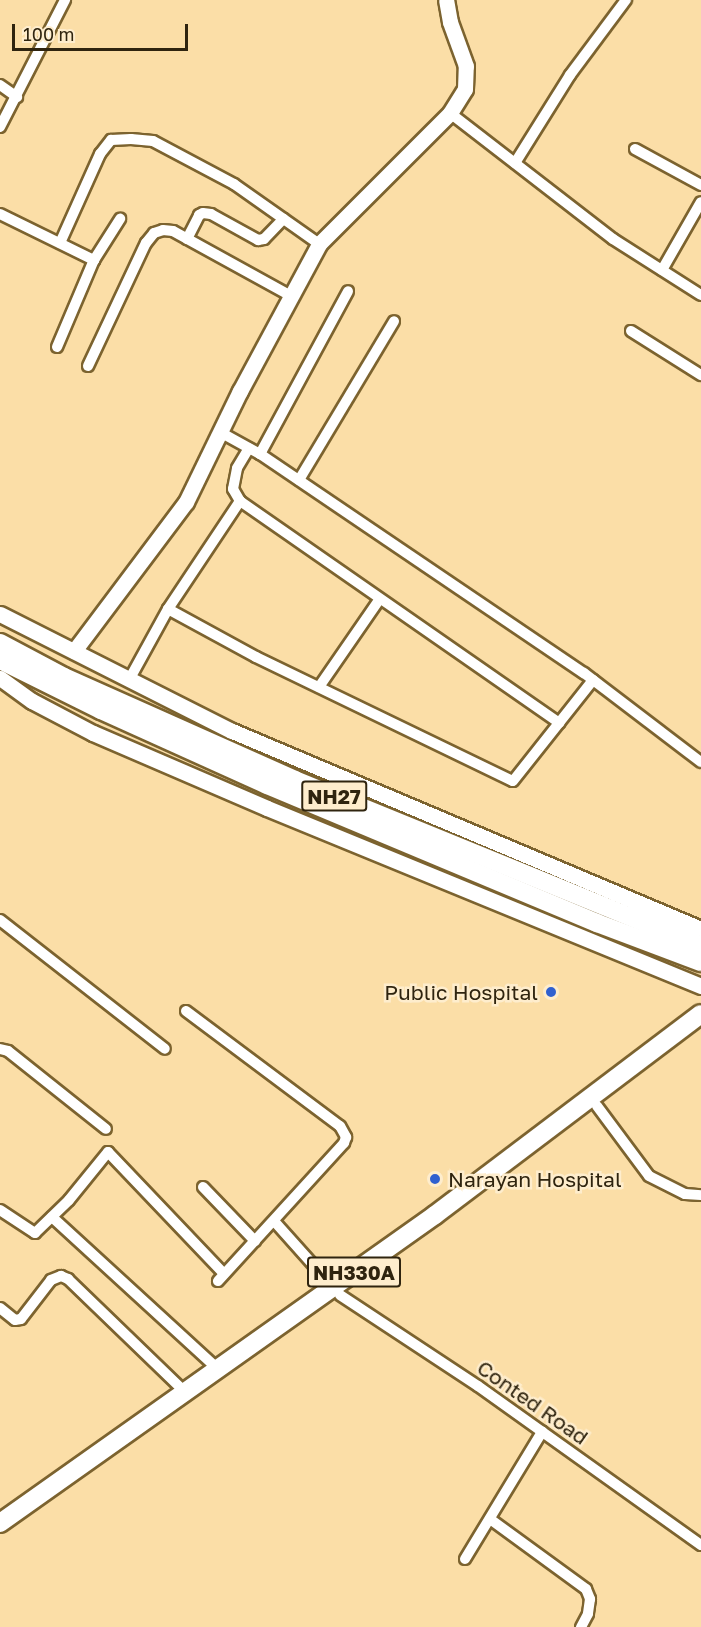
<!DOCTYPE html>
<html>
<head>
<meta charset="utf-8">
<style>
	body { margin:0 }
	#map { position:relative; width:701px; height:1627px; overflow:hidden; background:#fbdea7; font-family:"Golos Text",sans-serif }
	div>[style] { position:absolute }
	.roads { filter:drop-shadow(2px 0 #7c632f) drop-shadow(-2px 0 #7c632f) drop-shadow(0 2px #7c632f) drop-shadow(0 -2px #7c632f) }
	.street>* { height:10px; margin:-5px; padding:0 5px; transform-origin:5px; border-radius:5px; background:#fff }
	.secondary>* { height:15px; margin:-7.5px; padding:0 7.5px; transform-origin:7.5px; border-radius:7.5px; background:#fff }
	.highway>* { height:18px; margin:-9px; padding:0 9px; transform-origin:9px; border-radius:9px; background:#fff }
	.dots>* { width:16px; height:16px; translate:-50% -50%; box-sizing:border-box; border:3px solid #feedcd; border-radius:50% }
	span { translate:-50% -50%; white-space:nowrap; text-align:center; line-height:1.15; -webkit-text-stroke:5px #feedcd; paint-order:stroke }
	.shield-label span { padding:2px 4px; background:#feedcd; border:2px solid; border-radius:4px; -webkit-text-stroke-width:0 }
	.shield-label { font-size:20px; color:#2f240f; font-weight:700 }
	.poi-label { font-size:21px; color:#2f240f }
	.right { translate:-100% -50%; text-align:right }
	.left { translate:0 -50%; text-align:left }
	.street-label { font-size:21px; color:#2f240f }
	.scale { position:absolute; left:12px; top:24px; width:176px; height:27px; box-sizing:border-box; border:3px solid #2f240f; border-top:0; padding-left:8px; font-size:18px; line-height:21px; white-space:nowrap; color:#2f240f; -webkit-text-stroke:4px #feedcd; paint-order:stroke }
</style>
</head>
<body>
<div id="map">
	<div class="roads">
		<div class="street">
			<i style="left:0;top:85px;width:21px;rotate:35deg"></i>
			<i style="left:450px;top:113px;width:206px;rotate:37.7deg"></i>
			<i style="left:613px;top:239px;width:104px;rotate:32.5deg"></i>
			<i style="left:0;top:127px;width:143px;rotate:-62.9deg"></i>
			<i style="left:635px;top:149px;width:75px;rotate:28.6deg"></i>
			<i style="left:515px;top:163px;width:104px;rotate:-58deg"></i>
			<i style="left:570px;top:75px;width:94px;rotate:-53.3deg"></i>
			<i style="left:0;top:214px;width:105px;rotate:26.1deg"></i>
			<i style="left:187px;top:239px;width:27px;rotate:-63deg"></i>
			<i style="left:199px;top:215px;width:4px;rotate:-27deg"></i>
			<i style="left:203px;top:213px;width:8px;rotate:7deg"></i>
			<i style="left:211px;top:214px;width:54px;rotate:29deg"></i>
			<i style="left:258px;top:240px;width:6px;rotate:-9deg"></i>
			<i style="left:264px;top:239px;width:28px;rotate:-46deg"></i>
			<i style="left:60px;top:243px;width:98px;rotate:-65.8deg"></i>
			<i style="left:100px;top:154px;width:18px;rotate:-52deg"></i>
			<i style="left:111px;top:140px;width:20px;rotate:-3deg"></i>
			<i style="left:131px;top:139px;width:22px;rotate:5deg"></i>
			<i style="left:153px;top:141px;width:92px;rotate:28deg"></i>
			<i style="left:234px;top:184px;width:104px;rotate:35.2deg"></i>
			<i style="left:662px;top:270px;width:78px;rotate:-60.2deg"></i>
			<i style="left:631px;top:331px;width:83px;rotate:32.2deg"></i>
			<i style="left:57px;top:347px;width:95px;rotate:-67deg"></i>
			<i style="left:94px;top:260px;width:49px;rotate:-57.6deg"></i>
			<i style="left:88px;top:366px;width:136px;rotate:-64.8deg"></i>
			<i style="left:146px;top:243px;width:13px;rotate:-51deg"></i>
			<i style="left:154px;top:233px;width:9px;rotate:-18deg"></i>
			<i style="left:163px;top:230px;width:10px;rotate:6deg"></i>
			<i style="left:173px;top:231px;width:135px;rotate:28.8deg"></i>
			<i style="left:220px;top:432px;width:46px;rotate:28.8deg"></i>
			<i style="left:260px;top:454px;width:391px;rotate:34.1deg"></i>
			<i style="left:584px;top:673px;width:147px;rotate:37.3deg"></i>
			<i style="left:260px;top:454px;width:185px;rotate:-61.6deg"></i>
			<i style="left:299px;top:480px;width:185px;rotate:-59.1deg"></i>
			<i style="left:240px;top:501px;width:14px;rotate:-120deg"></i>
			<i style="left:233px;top:489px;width:21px;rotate:-79deg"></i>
			<i style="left:237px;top:468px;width:23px;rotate:-59deg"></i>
			<i style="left:168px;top:609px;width:100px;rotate:28.6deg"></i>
			<i style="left:256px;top:657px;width:285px;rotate:25.8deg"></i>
			<i style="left:513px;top:781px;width:129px;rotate:-51.6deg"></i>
			<i style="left:129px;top:680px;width:81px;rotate:-61.2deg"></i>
			<i style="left:168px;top:609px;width:130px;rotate:-56.3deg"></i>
			<i style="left:240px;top:501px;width:389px;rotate:34.8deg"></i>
			<i style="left:319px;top:687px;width:106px;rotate:-55.4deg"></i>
			<i style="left:0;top:920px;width:209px;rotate:38deg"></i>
			<i style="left:186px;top:1011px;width:192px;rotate:36.8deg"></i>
			<i style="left:340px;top:1126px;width:13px;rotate:61deg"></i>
			<i style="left:346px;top:1137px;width:6px;rotate:108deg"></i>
			<i style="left:344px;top:1143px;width:187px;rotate:132.4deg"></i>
			<i style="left:0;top:1049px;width:8px;rotate:14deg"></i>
			<i style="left:8px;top:1051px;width:125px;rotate:38.5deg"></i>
			<i style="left:597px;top:1106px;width:87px;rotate:53.4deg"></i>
			<i style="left:649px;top:1176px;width:40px;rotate:26.6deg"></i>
			<i style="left:685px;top:1194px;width:16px;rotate:4deg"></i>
			<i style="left:203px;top:1187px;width:75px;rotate:46.1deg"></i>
			<i style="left:0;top:1210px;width:42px;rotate:33.3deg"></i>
			<i style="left:35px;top:1233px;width:47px;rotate:-44.1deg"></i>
			<i style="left:69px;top:1200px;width:62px;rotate:-50.9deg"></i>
			<i style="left:108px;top:1152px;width:168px;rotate:46.4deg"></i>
			<i style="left:52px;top:1217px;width:225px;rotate:42.5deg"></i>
			<i style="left:274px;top:1221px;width:89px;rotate:48.2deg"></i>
			<i style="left:340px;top:1295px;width:165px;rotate:33.4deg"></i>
			<i style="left:478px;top:1386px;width:274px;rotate:35.5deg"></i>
			<i style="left:0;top:1308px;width:19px;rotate:39deg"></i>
			<i style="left:15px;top:1320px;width:6px;rotate:-9deg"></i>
			<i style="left:21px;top:1319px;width:49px;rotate:-52.4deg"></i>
			<i style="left:51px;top:1280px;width:11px;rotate:-22deg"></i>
			<i style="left:61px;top:1276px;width:8px;rotate:23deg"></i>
			<i style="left:68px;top:1279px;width:163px;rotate:44deg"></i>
			<i style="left:490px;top:1519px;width:119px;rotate:36.1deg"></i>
			<i style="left:586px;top:1589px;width:11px;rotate:68deg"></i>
			<i style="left:590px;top:1599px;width:15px;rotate:98deg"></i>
			<i style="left:588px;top:1614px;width:15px;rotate:118deg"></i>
			<i style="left:465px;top:1559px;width:149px;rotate:-58.8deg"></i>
		</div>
		<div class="secondary">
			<i style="left:0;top:614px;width:260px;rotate:26.8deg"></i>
			<i style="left:232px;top:731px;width:509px;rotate:22.89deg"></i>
			<i style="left:74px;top:651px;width:186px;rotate:-53.1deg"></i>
			<i style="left:186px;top:502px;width:123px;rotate:-64.1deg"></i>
			<i style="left:240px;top:391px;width:167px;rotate:-61.7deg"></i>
			<i style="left:319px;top:244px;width:185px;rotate:-45deg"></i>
			<i style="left:450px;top:113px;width:28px;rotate:-58deg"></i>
			<i style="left:465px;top:89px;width:23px;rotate:-88deg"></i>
			<i style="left:466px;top:66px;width:47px;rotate:-110deg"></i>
			<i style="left:450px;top:22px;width:22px;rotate:-100deg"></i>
			<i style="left:0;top:678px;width:39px;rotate:36deg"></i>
			<i style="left:32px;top:701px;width:69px;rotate:27.7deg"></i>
			<i style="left:93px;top:733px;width:189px;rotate:23.3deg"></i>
			<i style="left:267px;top:808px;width:469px;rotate:22.3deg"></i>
		</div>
		<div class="highway">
			<i style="left:0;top:643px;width:72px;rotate:28deg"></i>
			<i style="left:64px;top:677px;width:253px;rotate:24deg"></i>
			<i style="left:295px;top:780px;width:439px;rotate:22.2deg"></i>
			<i style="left:0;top:660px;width:113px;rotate:26.3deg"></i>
			<i style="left:101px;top:710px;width:182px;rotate:24.3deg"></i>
			<i style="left:267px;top:785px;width:358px;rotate:22.7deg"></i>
			<i style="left:597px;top:923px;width:111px;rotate:20.6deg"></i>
			<i style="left:0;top:1523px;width:533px;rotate:-35.3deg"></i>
			<i style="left:435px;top:1215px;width:333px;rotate:-37.1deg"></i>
		</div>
	</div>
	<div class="dots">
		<i style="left:551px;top:992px;background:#3060cf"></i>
		<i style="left:435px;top:1179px;background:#3060cf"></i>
	</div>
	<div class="shield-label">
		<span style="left:334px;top:796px">NH27</span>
		<span style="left:354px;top:1272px">NH330A</span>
	</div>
	<div class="poi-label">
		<span class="right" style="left:538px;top:992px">Public Hospital</span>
		<span class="left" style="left:448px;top:1179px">Narayan Hospital</span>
	</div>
	<div class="street-label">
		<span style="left:533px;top:1402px;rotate:35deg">Conted Road</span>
	</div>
	<div class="scale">100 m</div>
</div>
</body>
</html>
